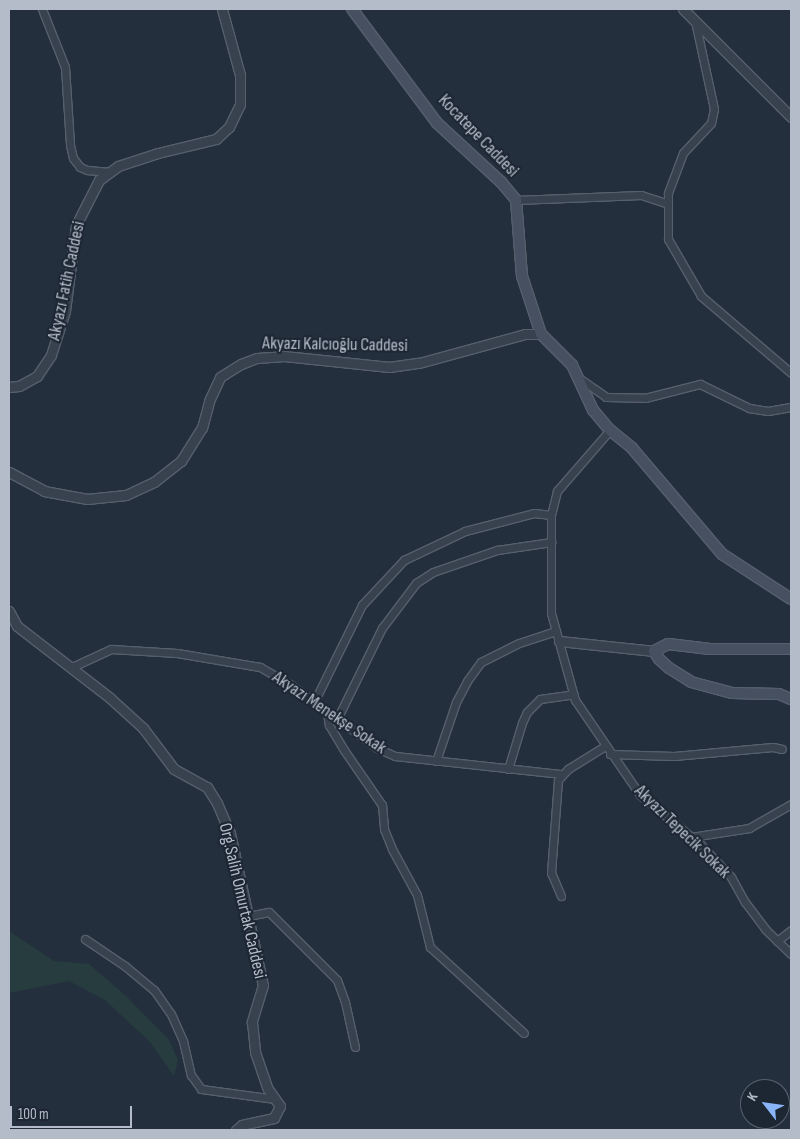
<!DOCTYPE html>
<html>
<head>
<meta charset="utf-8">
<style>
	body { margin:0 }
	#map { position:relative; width:800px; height:1139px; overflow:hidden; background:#242f3e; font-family:"Sofia Sans Condensed",sans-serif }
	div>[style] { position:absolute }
	.green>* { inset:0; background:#263c3f }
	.roads { filter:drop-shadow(1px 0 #565f6c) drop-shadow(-1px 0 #565f6c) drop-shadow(0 1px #565f6c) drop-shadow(0 -1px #565f6c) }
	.minor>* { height:7px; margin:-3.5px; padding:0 3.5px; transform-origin:3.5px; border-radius:3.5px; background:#38414e }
	.tertiary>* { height:9px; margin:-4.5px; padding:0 4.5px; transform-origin:4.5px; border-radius:4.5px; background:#38414e }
	.secondary>* { height:10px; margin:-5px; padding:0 5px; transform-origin:5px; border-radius:5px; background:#465061 }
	span { translate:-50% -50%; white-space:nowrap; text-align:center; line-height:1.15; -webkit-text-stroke:4.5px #1d2633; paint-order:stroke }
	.street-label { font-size:18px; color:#b4bcc9 }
	.frame { position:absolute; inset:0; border:10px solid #b4bcc9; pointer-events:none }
	.north { position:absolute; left:740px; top:1079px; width:50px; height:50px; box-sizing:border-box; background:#1d2633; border:1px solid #59626f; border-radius:50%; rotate:300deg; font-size:14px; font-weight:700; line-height:20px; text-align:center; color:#b4bcc9 }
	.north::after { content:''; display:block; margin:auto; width:18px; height:22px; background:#8ab4f8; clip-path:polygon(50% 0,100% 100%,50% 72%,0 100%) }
	.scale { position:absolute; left:10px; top:1106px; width:122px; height:22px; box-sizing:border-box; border:2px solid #b4bcc9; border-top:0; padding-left:6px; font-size:15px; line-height:18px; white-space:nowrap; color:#b4bcc9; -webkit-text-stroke:4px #1d2633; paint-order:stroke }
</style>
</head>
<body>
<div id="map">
	<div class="green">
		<i style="clip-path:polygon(9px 931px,54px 961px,89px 964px,125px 995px,169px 1040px,178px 1060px,174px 1076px,150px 1042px,105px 1000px,69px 981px,9px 993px)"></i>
	</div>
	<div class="roads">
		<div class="minor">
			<i style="left:42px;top:9px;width:62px;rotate:68.4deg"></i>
			<i style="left:65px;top:67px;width:78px;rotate:86.3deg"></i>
			<i style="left:70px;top:145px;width:13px;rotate:77deg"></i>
			<i style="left:73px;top:158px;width:11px;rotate:52deg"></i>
			<i style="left:80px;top:167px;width:8px;rotate:23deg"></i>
			<i style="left:87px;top:170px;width:24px;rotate:5deg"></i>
			<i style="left:695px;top:21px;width:90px;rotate:77.8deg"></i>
			<i style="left:714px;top:109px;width:14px;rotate:102deg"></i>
			<i style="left:711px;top:123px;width:41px;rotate:133deg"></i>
			<i style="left:683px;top:153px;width:43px;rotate:110.6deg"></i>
			<i style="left:668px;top:193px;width:46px;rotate:90deg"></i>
			<i style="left:668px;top:239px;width:66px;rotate:59.9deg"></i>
			<i style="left:701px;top:296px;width:118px;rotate:40.5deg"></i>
			<i style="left:516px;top:200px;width:125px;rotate:-2.3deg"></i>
			<i style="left:641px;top:195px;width:28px;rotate:18deg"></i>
			<i style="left:579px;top:378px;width:33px;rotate:35deg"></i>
			<i style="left:606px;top:397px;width:39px;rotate:1deg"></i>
			<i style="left:645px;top:398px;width:57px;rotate:-14.3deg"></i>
			<i style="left:700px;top:384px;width:55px;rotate:26.1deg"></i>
			<i style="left:749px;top:408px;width:19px;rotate:9deg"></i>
			<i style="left:768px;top:411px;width:23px;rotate:-10deg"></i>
			<i style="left:610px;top:430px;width:81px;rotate:131deg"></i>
			<i style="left:557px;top:491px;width:25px;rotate:104deg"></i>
			<i style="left:551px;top:515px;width:98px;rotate:90deg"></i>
			<i style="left:551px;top:613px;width:90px;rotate:74.6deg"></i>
			<i style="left:575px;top:700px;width:115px;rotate:55.6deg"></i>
			<i style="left:640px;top:795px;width:79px;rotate:39.3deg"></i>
			<i style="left:701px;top:845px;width:44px;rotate:46.8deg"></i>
			<i style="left:731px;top:877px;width:29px;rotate:61deg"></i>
			<i style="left:745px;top:902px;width:34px;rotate:53deg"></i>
			<i style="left:765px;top:929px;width:36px;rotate:44deg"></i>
			<i style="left:72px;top:667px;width:43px;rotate:-24.8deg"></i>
			<i style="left:111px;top:649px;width:66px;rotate:3.5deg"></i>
			<i style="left:177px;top:653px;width:84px;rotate:9.6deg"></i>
			<i style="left:260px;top:667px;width:34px;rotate:30deg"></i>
			<i style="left:290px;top:684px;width:108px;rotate:36.3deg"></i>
			<i style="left:377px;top:748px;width:20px;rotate:24deg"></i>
			<i style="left:395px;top:756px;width:168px;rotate:6.2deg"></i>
			<i style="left:314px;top:702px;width:108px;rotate:-63.7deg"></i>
			<i style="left:362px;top:605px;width:62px;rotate:-47deg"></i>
			<i style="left:404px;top:560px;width:68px;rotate:-25.4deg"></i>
			<i style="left:465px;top:531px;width:71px;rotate:-14.6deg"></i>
			<i style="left:534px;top:513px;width:17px;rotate:7deg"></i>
			<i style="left:327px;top:713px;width:12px;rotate:81deg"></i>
			<i style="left:329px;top:725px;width:29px;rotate:59deg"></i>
			<i style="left:344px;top:750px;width:67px;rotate:55.4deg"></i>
			<i style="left:382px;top:805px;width:24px;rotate:85deg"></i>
			<i style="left:384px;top:829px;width:22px;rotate:68deg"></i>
			<i style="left:392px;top:849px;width:52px;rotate:61.5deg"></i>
			<i style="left:417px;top:895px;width:54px;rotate:76deg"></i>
			<i style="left:430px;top:947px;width:127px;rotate:42.5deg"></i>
			<i style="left:337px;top:719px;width:102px;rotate:-63.7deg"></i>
			<i style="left:382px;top:628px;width:56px;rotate:-52.9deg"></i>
			<i style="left:416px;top:583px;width:20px;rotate:-33deg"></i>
			<i style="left:433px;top:572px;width:68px;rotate:-19deg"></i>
			<i style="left:497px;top:550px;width:55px;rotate:-8.4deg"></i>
			<i style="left:610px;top:754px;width:64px;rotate:1.8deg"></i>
			<i style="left:674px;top:756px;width:99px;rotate:-5.2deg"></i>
			<i style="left:773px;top:747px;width:9px;rotate:13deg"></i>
			<i style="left:436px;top:761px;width:62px;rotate:-71.3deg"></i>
			<i style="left:456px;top:702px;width:24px;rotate:-62deg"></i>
			<i style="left:467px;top:681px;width:24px;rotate:-54deg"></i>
			<i style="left:481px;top:662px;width:42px;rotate:-26.6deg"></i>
			<i style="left:519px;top:643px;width:39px;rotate:-18deg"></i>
			<i style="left:508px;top:769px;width:48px;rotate:-73.1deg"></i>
			<i style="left:522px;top:723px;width:12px;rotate:-66deg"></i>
			<i style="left:527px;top:712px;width:18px;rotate:-45deg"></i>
			<i style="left:540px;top:699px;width:34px;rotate:-8deg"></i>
			<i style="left:691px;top:837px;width:59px;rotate:-8.8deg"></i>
			<i style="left:749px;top:828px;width:48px;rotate:-29.7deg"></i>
			<i style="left:561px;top:896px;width:25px;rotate:-113deg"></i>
			<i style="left:551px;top:873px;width:93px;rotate:-85.7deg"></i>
			<i style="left:558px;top:780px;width:15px;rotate:-48deg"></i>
			<i style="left:568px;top:769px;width:44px;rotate:-31.9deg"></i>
			<i style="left:248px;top:916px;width:21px;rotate:-11deg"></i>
			<i style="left:269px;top:912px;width:96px;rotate:45deg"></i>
			<i style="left:337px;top:980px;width:23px;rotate:70deg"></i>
			<i style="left:345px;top:1002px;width:46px;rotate:77.5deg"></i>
			<i style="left:85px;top:939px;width:48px;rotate:34deg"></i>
			<i style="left:125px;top:966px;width:38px;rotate:40deg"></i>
			<i style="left:154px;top:990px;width:29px;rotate:55deg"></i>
			<i style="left:171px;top:1014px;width:30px;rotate:66deg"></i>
			<i style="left:183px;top:1041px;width:35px;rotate:77deg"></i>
			<i style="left:191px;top:1075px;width:17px;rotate:54deg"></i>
			<i style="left:201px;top:1089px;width:75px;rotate:7.7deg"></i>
			<i style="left:777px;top:941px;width:18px;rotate:-38deg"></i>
		</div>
		<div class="tertiary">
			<i style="left:683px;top:9px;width:153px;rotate:45deg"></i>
			<i style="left:9px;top:387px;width:10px;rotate:-6deg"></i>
			<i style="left:19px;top:386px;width:21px;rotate:-29deg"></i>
			<i style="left:37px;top:376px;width:25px;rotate:-56deg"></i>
			<i style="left:51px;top:355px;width:46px;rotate:-72.3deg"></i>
			<i style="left:65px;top:311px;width:87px;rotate:-82.7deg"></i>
			<i style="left:76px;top:225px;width:51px;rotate:-62.9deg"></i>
			<i style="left:99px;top:180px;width:24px;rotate:-36deg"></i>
			<i style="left:118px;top:166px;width:42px;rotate:-18deg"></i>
			<i style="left:158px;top:153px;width:60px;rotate:-13.6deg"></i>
			<i style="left:216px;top:139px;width:18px;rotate:-43deg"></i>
			<i style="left:229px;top:127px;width:25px;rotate:-64deg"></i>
			<i style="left:240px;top:104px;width:29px;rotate:-90deg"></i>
			<i style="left:240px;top:75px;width:68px;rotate:-105.3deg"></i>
			<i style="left:9px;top:472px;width:40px;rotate:28deg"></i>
			<i style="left:44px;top:491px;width:44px;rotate:10.5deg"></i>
			<i style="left:87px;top:499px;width:39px;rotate:-6deg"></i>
			<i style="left:126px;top:495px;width:31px;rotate:-25deg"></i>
			<i style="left:154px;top:482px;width:34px;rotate:-38deg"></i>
			<i style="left:181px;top:461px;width:39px;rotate:-58deg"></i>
			<i style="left:202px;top:428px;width:28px;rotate:-75deg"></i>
			<i style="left:209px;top:401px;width:26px;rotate:-65deg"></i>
			<i style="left:220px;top:377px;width:25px;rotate:-32deg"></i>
			<i style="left:241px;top:364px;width:17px;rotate:-21deg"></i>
			<i style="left:257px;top:358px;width:27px;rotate:-4deg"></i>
			<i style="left:284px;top:356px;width:106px;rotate:6deg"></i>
			<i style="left:389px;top:367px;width:30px;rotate:-8deg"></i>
			<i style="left:419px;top:363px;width:110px;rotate:-15.3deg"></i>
			<i style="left:525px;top:334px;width:16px"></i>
			<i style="left:9px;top:611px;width:17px;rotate:62deg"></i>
			<i style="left:17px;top:626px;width:118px;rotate:37.7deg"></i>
			<i style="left:110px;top:698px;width:45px;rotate:42.3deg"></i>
			<i style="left:143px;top:728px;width:51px;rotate:52.9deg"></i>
			<i style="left:174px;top:769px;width:38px;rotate:29deg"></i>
			<i style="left:207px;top:787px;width:19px;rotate:58deg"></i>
			<i style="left:217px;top:803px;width:33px;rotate:67deg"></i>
			<i style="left:230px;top:833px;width:156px;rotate:77.8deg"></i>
			<i style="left:263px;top:985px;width:39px;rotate:107deg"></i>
			<i style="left:252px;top:1022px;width:30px;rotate:84deg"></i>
			<i style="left:255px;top:1052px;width:39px;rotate:71deg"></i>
			<i style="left:268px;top:1089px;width:21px;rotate:55deg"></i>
			<i style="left:280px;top:1106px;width:13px;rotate:117deg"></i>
			<i style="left:274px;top:1118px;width:33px;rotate:168deg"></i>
			<i style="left:242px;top:1125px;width:8px;rotate:140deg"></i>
			<i style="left:559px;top:641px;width:96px;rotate:6deg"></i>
		</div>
		<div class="secondary">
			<i style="left:352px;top:9px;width:142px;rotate:53.3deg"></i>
			<i style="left:437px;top:123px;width:87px;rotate:42.7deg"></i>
			<i style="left:501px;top:182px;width:23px;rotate:50deg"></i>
			<i style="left:516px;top:200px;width:76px;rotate:85.5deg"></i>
			<i style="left:522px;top:276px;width:61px;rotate:71.9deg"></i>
			<i style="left:541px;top:334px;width:44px;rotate:45deg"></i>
			<i style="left:572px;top:365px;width:50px;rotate:65deg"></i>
			<i style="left:593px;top:410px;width:26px;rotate:50deg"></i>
			<i style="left:610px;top:430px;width:28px;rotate:39deg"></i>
			<i style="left:632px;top:448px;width:139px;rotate:49.7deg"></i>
			<i style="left:722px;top:554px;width:82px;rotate:33.1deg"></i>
			<i style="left:791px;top:649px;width:81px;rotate:180deg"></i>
			<i style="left:710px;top:649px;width:42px;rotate:-173.2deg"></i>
			<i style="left:668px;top:644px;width:16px;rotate:153deg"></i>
			<i style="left:654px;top:651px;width:9px;rotate:58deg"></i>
			<i style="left:659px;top:659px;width:13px;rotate:42deg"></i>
			<i style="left:669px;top:668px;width:26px;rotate:32deg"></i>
			<i style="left:691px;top:682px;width:42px;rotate:15deg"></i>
			<i style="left:732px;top:693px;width:47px;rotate:1.2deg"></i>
			<i style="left:779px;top:694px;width:13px;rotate:23deg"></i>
		</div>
	</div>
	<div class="street-label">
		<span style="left:478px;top:136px;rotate:46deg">Kocatepe Caddesi</span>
		<span style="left:67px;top:281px;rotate:-78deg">Akyazı Fatih Caddesi</span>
		<span style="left:335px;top:345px;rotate:1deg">Akyazı Kalcıoğlu Caddesi</span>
		<span style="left:329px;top:713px;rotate:34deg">Akyazı Menekşe Sokak</span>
		<span style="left:682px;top:832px;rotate:44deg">Akyazı Tepecik Sokak</span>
		<span style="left:242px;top:901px;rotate:77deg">Org.Salih Omurtak Caddesi</span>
	</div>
	<div class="frame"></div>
	<div class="north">K</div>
	<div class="scale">100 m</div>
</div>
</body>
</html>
